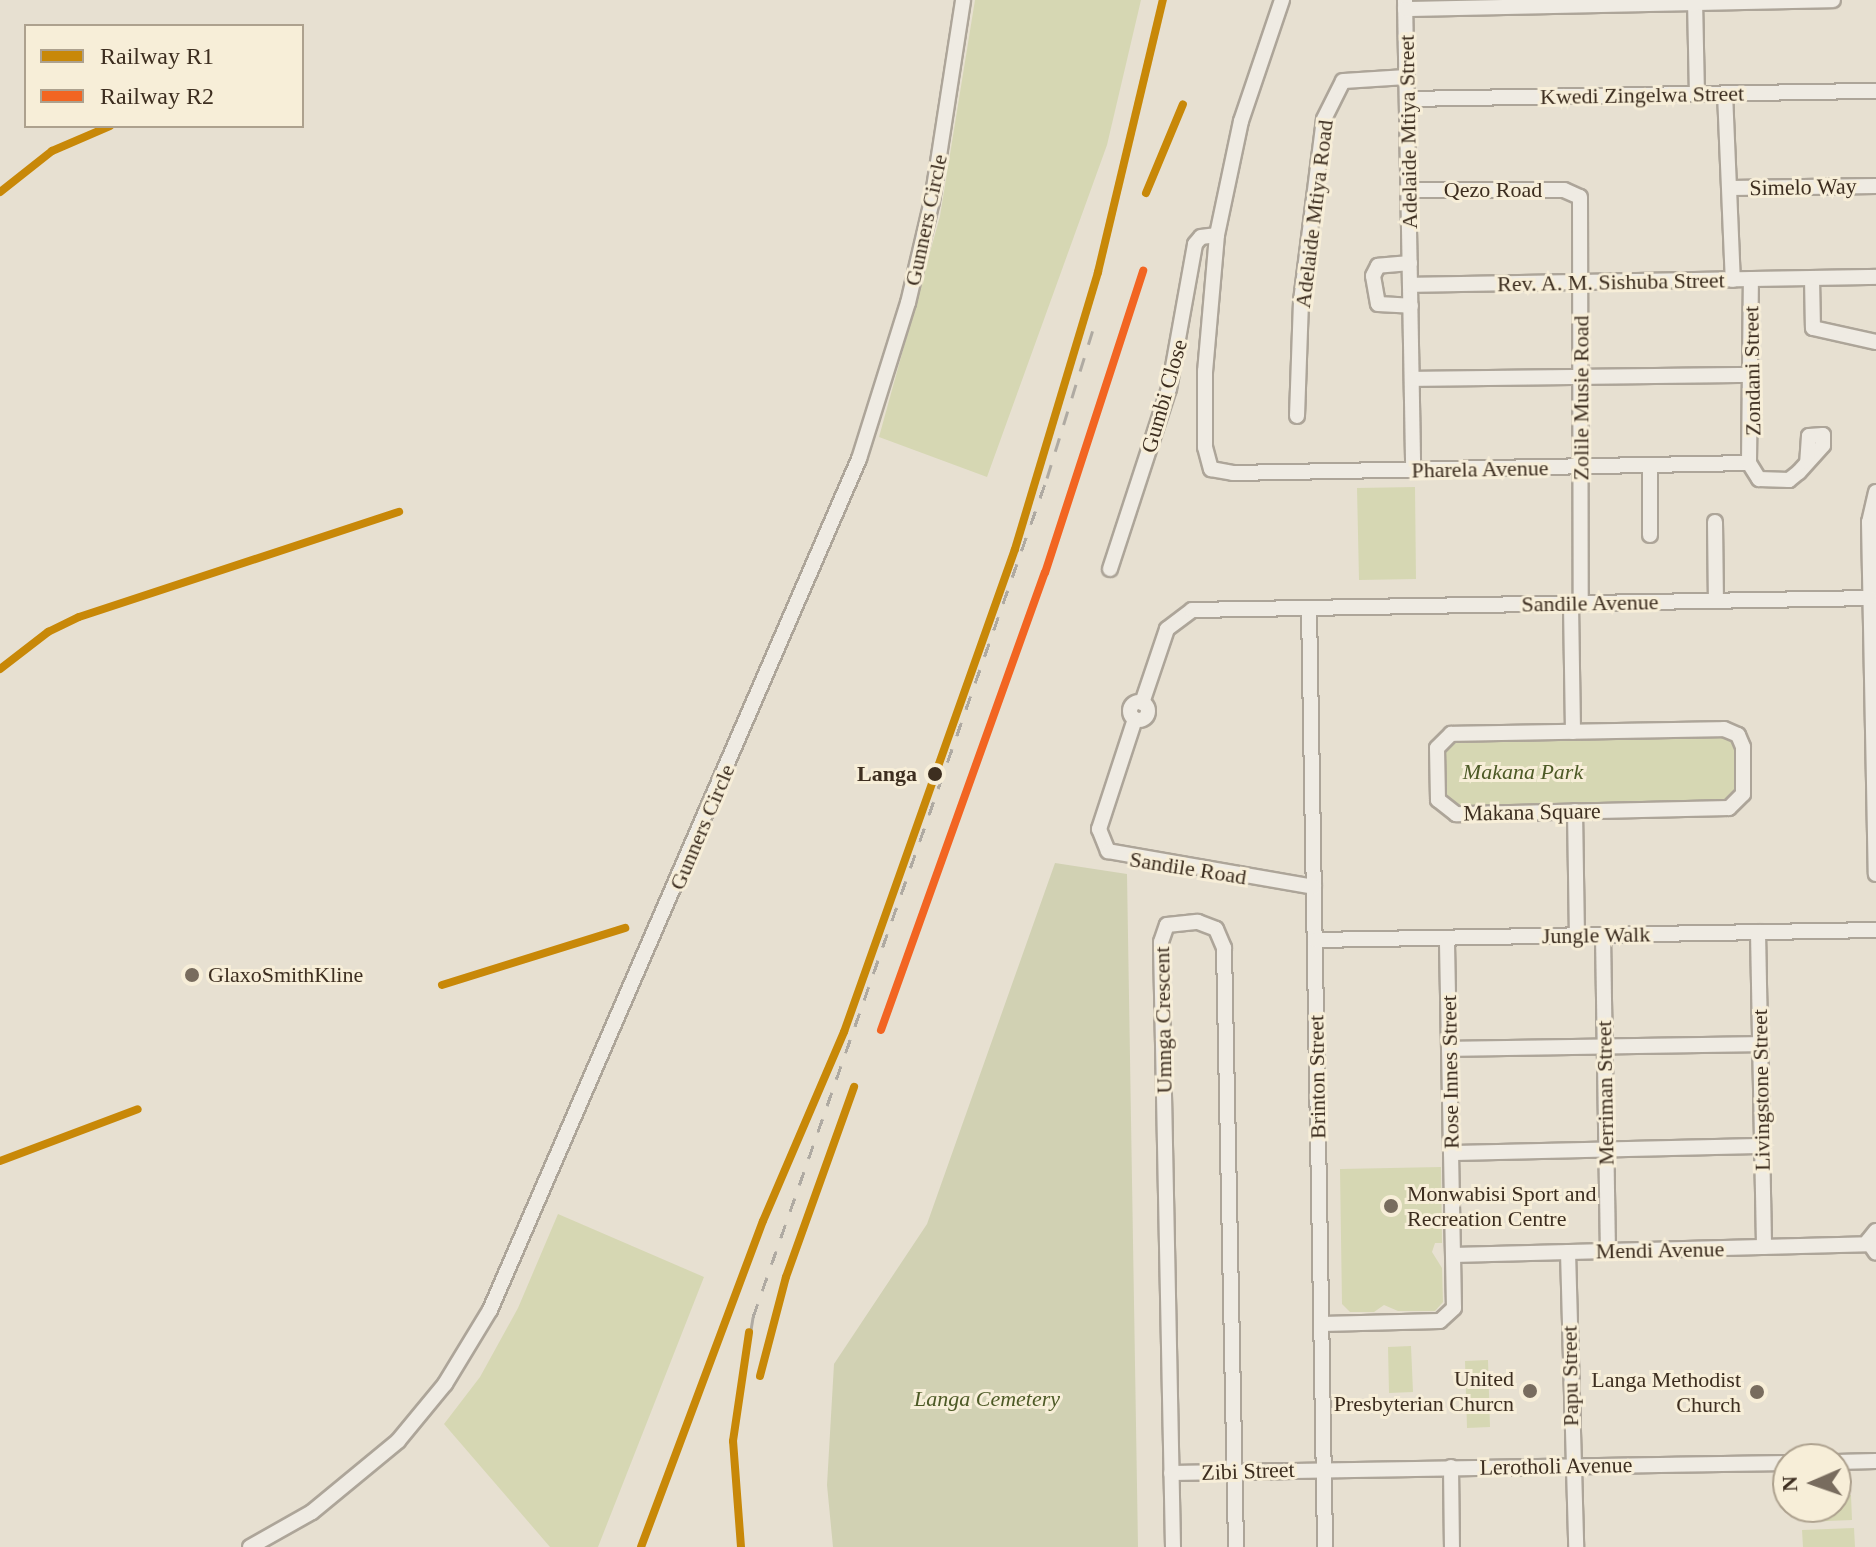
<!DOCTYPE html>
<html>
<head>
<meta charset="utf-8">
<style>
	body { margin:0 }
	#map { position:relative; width:1876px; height:1547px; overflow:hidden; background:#e7e0d1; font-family:"Times New Roman",serif }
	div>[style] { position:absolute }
	.green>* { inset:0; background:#d6d7b3 }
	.cemetery>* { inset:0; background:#d1d1b3 }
	.roads { filter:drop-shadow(2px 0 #ada599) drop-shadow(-2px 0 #ada599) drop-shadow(0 2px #ada599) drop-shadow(0 -2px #ada599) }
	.minor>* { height:14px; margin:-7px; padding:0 7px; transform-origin:7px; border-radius:7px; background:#efebe3 }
	.minor>.ring { margin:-7px; padding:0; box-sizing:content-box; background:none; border:14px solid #efebe3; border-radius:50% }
	.rail>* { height:3px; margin-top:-1.5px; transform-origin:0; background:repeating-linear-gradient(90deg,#afaaa2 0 14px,transparent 0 28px) }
	.rail-1>* { height:8px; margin:-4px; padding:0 4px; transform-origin:4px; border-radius:4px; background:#c88808 }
	.rail-2>* { height:8px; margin:-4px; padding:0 4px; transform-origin:4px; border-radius:4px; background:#f26522 }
	.dots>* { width:22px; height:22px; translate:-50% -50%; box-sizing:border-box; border:4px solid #f7eed8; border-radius:50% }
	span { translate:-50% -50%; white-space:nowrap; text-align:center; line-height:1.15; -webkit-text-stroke:6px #f7eed8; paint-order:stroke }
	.street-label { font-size:22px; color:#3d2e20 }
	.park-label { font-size:22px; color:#4d5a26; font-style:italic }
	.stop-label { font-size:22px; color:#3d2e20; font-weight:700 }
	.right { translate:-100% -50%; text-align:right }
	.poi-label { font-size:22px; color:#3d2e20 }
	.left { translate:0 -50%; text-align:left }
	.legend { position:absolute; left:24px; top:24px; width:280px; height:104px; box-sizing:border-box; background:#f7eed8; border:2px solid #ada18e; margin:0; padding:10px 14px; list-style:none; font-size:24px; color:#3d2e20 }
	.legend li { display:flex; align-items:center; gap:16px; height:40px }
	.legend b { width:40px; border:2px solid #ada18e }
	.north { position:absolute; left:1772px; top:1443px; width:80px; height:80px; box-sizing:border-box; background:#f7eed8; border:2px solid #ada18e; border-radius:50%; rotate:268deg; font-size:22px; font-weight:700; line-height:32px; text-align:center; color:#3d2e20 }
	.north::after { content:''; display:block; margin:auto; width:28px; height:36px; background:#786c5e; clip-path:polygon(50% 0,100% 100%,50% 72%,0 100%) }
</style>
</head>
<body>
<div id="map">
	<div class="green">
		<i style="clip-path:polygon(975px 0,1141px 0,1107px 145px,987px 477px,879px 437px,940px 216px)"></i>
		<i style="clip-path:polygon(1415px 487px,1416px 579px,1359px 580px,1357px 488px)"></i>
		<i style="clip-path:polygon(1725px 733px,1736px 739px,1739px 789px,1731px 802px,1456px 809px,1442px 795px,1441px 752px,1452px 739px)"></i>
		<i style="clip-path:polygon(1441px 1167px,1442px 1243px,1435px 1243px,1432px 1252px,1442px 1268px,1443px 1302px,1435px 1311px,1398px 1311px,1384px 1305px,1374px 1312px,1350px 1312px,1342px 1304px,1340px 1169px)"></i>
		<i style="clip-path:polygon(558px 1214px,704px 1277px,598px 1547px,550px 1547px,444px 1424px,480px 1377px,518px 1308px)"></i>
		<i style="clip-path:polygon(1411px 1346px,1413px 1392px,1389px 1393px,1388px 1347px)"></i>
		<i style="clip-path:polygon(1488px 1360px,1490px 1427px,1467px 1428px,1465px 1361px)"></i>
		<i style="clip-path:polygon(1836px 1495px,1851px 1495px,1852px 1520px,1804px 1522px,1803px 1507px,1836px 1507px)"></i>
		<i style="clip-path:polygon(1854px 1528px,1855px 1547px,1803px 1547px,1802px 1530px)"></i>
	</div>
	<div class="cemetery">
		<i style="clip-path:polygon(1055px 863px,1127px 874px,1138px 1547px,833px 1547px,827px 1485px,834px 1364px,927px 1224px)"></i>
	</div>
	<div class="roads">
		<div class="minor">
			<i style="left:1282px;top:0;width:128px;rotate:108.7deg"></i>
			<i style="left:1241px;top:121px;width:116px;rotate:101.9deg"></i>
			<i style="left:1217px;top:235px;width:137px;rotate:95deg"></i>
			<i style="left:1205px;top:371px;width:76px;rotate:90deg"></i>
			<i style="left:1205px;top:447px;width:23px;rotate:75deg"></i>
			<i style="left:1211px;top:469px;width:22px;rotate:10deg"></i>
			<i style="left:1233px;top:473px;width:516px;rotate:-1.11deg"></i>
			<i style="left:1405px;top:0;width:470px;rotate:89deg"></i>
			<i style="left:1695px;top:0;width:93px;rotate:88.8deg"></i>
			<i style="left:1405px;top:9px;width:428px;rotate:-1.2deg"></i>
			<i style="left:1725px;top:93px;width:187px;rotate:87.6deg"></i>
			<i style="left:1407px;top:99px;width:469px;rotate:-1deg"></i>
			<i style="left:1730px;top:188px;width:146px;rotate:-0.8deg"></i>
			<i style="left:1409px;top:190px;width:155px"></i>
			<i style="left:1564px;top:190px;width:17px;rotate:24deg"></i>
			<i style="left:1580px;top:197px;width:407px;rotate:89.9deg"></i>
			<i style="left:1410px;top:263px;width:32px;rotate:175deg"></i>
			<i style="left:1378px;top:266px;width:11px;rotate:117deg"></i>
			<i style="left:1373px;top:276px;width:28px;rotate:80deg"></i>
			<i style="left:1378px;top:304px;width:33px;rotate:3deg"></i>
			<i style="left:1812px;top:278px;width:50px;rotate:88.9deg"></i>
			<i style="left:1813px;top:328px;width:65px;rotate:12.5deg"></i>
			<i style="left:1410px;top:285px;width:466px;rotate:-1deg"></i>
			<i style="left:1412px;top:379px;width:340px;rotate:-0.7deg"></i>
			<i style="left:1297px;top:416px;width:115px;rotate:-88deg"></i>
			<i style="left:1301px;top:301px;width:183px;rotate:-82.8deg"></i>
			<i style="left:1324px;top:119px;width:42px;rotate:-63.4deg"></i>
			<i style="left:1343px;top:81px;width:64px;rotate:-3.6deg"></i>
			<i style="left:1749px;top:463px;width:184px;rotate:-89.4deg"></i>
			<i style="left:1749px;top:463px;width:19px;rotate:58deg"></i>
			<i style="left:1759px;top:479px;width:30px;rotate:2deg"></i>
			<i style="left:1789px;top:480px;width:13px;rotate:-39deg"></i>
			<i style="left:1799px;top:472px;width:36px;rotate:-48deg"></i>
			<i style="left:1823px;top:445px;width:10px;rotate:-90deg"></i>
			<i style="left:1823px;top:435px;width:14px;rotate:176deg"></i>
			<i style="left:1809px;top:436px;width:26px;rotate:94deg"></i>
			<i style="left:1650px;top:466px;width:69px;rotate:90deg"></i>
			<i style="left:1876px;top:492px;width:31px;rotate:103deg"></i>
			<i style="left:1869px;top:522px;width:352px;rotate:88.9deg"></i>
			<i style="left:1715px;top:522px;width:79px;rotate:89.3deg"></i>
			<i style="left:1110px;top:569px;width:189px;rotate:-71.9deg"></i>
			<i style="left:1169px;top:389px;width:147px;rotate:-79.8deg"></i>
			<i style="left:1195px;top:244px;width:9px;rotate:-49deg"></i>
			<i style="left:1201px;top:237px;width:16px;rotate:-7deg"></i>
			<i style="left:1571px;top:604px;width:128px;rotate:89.1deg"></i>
			<i style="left:1309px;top:608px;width:939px;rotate:89.02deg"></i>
			<i class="ring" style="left:1130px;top:702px;width:4px;height:4px"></i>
			<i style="left:1142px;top:703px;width:78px;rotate:-71.3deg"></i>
			<i style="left:1167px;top:629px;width:31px;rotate:-37deg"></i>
			<i style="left:1192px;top:610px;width:678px;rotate:-1.01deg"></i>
			<i style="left:1135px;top:719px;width:116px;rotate:108.1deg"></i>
			<i style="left:1099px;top:829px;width:24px;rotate:68deg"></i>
			<i style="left:1108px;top:851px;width:209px;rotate:9.9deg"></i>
			<i style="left:1724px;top:729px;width:15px;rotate:23deg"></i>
			<i style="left:1738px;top:735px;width:13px;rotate:67deg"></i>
			<i style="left:1743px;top:747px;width:47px;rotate:90deg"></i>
			<i style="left:1743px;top:794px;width:20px;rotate:135deg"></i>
			<i style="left:1729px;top:808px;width:273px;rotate:178.7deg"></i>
			<i style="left:1456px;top:814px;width:23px;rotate:-142deg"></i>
			<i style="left:1438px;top:800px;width:52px;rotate:-91.1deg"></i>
			<i style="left:1437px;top:748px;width:20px;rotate:-45deg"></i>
			<i style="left:1451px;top:734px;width:273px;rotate:-1deg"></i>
			<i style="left:1575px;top:811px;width:125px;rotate:89.1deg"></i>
			<i style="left:1758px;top:932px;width:315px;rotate:88.9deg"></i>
			<i style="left:1603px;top:935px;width:316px;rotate:89.1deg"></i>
			<i style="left:1315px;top:940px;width:561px;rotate:-1.02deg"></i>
			<i style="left:1449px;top:1049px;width:311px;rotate:-0.9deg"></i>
			<i style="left:1451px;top:1153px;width:311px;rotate:-1.3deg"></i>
			<i style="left:1876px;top:1231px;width:13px;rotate:129deg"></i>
			<i style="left:1868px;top:1241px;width:14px;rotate:56deg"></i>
			<i style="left:1568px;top:1252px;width:295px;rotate:88.4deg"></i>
			<i style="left:1453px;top:1255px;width:415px;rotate:-1.5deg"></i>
			<i style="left:1322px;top:1324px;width:118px;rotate:-1.5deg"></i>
			<i style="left:1440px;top:1321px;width:19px;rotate:-43deg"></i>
			<i style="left:1454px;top:1308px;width:370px;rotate:-91.1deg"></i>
			<i style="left:1836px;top:1462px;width:40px;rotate:-1.4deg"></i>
			<i style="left:1451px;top:1467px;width:80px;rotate:89.3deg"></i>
			<i style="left:1171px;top:1473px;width:617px;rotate:-0.93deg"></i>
			<i style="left:250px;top:1547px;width:71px;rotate:-29.4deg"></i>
			<i style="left:312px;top:1512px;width:112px;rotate:-39.5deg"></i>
			<i style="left:398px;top:1441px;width:74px;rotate:-50.5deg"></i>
			<i style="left:445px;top:1384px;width:87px;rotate:-58.7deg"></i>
			<i style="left:490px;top:1310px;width:928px;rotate:-66.56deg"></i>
			<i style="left:859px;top:459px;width:164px;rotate:-72.6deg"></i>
			<i style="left:908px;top:303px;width:105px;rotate:-76.8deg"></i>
			<i style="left:932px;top:201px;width:203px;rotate:-81.2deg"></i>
			<i style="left:1173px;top:1547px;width:605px;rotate:-91.14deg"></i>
			<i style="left:1161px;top:942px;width:18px;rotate:-71deg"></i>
			<i style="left:1167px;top:925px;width:31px;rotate:-6deg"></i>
			<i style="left:1198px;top:922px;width:19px;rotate:21deg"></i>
			<i style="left:1216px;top:929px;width:21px;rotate:67deg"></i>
			<i style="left:1224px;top:948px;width:599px;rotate:88.85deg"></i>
		</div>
	</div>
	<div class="rail">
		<i style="left:0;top:192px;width:66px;rotate:-38.3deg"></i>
		<i style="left:52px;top:151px;width:63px;rotate:-23.3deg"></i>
		<i style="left:1146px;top:193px;width:96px;rotate:-67.4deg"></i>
		<i style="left:0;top:669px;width:61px;rotate:-37.6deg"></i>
		<i style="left:48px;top:632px;width:34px;rotate:-26deg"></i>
		<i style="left:79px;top:617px;width:337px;rotate:-18.2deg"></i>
		<i style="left:442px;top:985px;width:192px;rotate:-17.3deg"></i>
		<i style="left:881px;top:1030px;width:486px;rotate:-70.3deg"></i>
		<i style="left:1045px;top:573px;width:318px;rotate:-72deg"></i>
		<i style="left:0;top:1161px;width:147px;rotate:-20.6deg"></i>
		<i style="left:741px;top:1547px;width:106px;rotate:-94.3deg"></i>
		<i style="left:733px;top:1441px;width:126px;rotate:-80.8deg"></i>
		<i style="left:753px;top:1317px;width:889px;rotate:-70.69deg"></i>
		<i style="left:1047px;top:478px;width:159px;rotate:-72.8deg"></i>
	</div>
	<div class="rail-1">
		<i style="left:0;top:192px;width:66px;rotate:-38.3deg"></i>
		<i style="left:52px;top:151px;width:63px;rotate:-23.3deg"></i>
		<i style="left:1146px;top:193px;width:96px;rotate:-67.4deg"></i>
		<i style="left:0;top:669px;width:61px;rotate:-37.6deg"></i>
		<i style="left:48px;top:632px;width:34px;rotate:-26deg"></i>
		<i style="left:79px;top:617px;width:337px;rotate:-18.2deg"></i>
		<i style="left:442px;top:985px;width:192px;rotate:-17.3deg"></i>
		<i style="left:0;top:1161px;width:147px;rotate:-20.6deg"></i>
		<i style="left:760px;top:1376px;width:102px;rotate:-75.3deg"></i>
		<i style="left:786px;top:1277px;width:202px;rotate:-70.3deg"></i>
		<i style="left:641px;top:1547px;width:348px;rotate:-69.5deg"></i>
		<i style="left:763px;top:1221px;width:206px;rotate:-66.8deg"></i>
		<i style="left:844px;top:1032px;width:512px;rotate:-70.5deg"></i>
		<i style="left:1015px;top:549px;width:289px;rotate:-73.3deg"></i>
		<i style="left:1098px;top:272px;width:280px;rotate:-76.6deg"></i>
		<i style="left:741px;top:1547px;width:106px;rotate:-94.3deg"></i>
		<i style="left:733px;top:1441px;width:110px;rotate:-81.6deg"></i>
	</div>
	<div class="rail-2">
		<i style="left:881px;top:1030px;width:486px;rotate:-70.3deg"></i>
		<i style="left:1045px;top:573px;width:318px;rotate:-72deg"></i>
	</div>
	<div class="dots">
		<i style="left:935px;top:774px;background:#3d2e20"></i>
		<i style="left:192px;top:975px;background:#786c5e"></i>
		<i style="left:1391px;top:1206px;background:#786c5e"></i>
		<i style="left:1530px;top:1391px;background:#786c5e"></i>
		<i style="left:1757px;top:1392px;background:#786c5e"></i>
	</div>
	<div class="street-label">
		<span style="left:1642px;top:95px;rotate:-1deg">Kwedi Zingelwa Street</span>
		<span style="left:1408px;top:132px;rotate:-91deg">Adelaide Mtiya Street</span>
		<span style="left:1803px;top:187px;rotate:-1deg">Simelo Way</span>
		<span style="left:1493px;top:190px">Qezo Road</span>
		<span style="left:1314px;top:214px;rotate:-83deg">Adelaide Mtiya Road</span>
		<span style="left:926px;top:220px;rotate:-78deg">Gunners Circle</span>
		<span style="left:1611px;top:282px;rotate:-1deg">Rev. A. M. Sishuba Street</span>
		<span style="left:1752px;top:371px;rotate:-91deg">Zondani Street</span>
		<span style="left:1164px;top:396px;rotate:-74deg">Gumbi Close</span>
		<span style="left:1581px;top:398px;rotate:-90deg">Zolile Musie Road</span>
		<span style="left:1480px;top:469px;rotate:-1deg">Pharela Avenue</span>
		<span style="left:1590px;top:603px;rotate:-1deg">Sandile Avenue</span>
		<span style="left:1532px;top:812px;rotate:-1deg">Makana Square</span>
		<span style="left:702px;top:827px;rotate:-67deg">Gunners Circle</span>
		<span style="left:1188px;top:868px;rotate:9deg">Sandile Road</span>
		<span style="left:1596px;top:935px;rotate:-1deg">Jungle Walk</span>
		<span style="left:1163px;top:1020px;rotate:-91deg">Umnga Crescent</span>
		<span style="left:1450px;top:1072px;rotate:-91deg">Rose Innes Street</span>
		<span style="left:1317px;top:1077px;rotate:-91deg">Brinton Street</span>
		<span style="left:1761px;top:1090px;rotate:-91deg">Livingstone Street</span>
		<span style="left:1605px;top:1093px;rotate:-91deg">Merriman Street</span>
		<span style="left:1660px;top:1250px;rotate:-1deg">Mendi Avenue</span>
		<span style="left:1570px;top:1376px;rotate:-91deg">Papu Street</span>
		<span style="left:1556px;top:1466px;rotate:-1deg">Lerotholi Avenue</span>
		<span style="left:1248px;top:1471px;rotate:-2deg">Zibi Street</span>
	</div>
	<div class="park-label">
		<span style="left:1523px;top:772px">Makana Park</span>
		<span style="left:987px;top:1399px">Langa Cemetery</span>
	</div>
	<div class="stop-label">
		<span class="right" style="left:917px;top:774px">Langa</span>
	</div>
	<div class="poi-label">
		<span class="left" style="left:208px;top:975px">GlaxoSmithKline</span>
		<span class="left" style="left:1407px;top:1206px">Monwabisi Sport and<br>Recreation Centre</span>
		<span class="right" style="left:1514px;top:1391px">United<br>Presbyterian Churcn</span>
		<span class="right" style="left:1741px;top:1392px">Langa Methodist<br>Church</span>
	</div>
	<ul class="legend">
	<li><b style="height:10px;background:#c88808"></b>Railway R1</li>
	<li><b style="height:10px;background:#f26522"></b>Railway R2</li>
	</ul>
	<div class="north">N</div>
</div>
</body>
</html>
